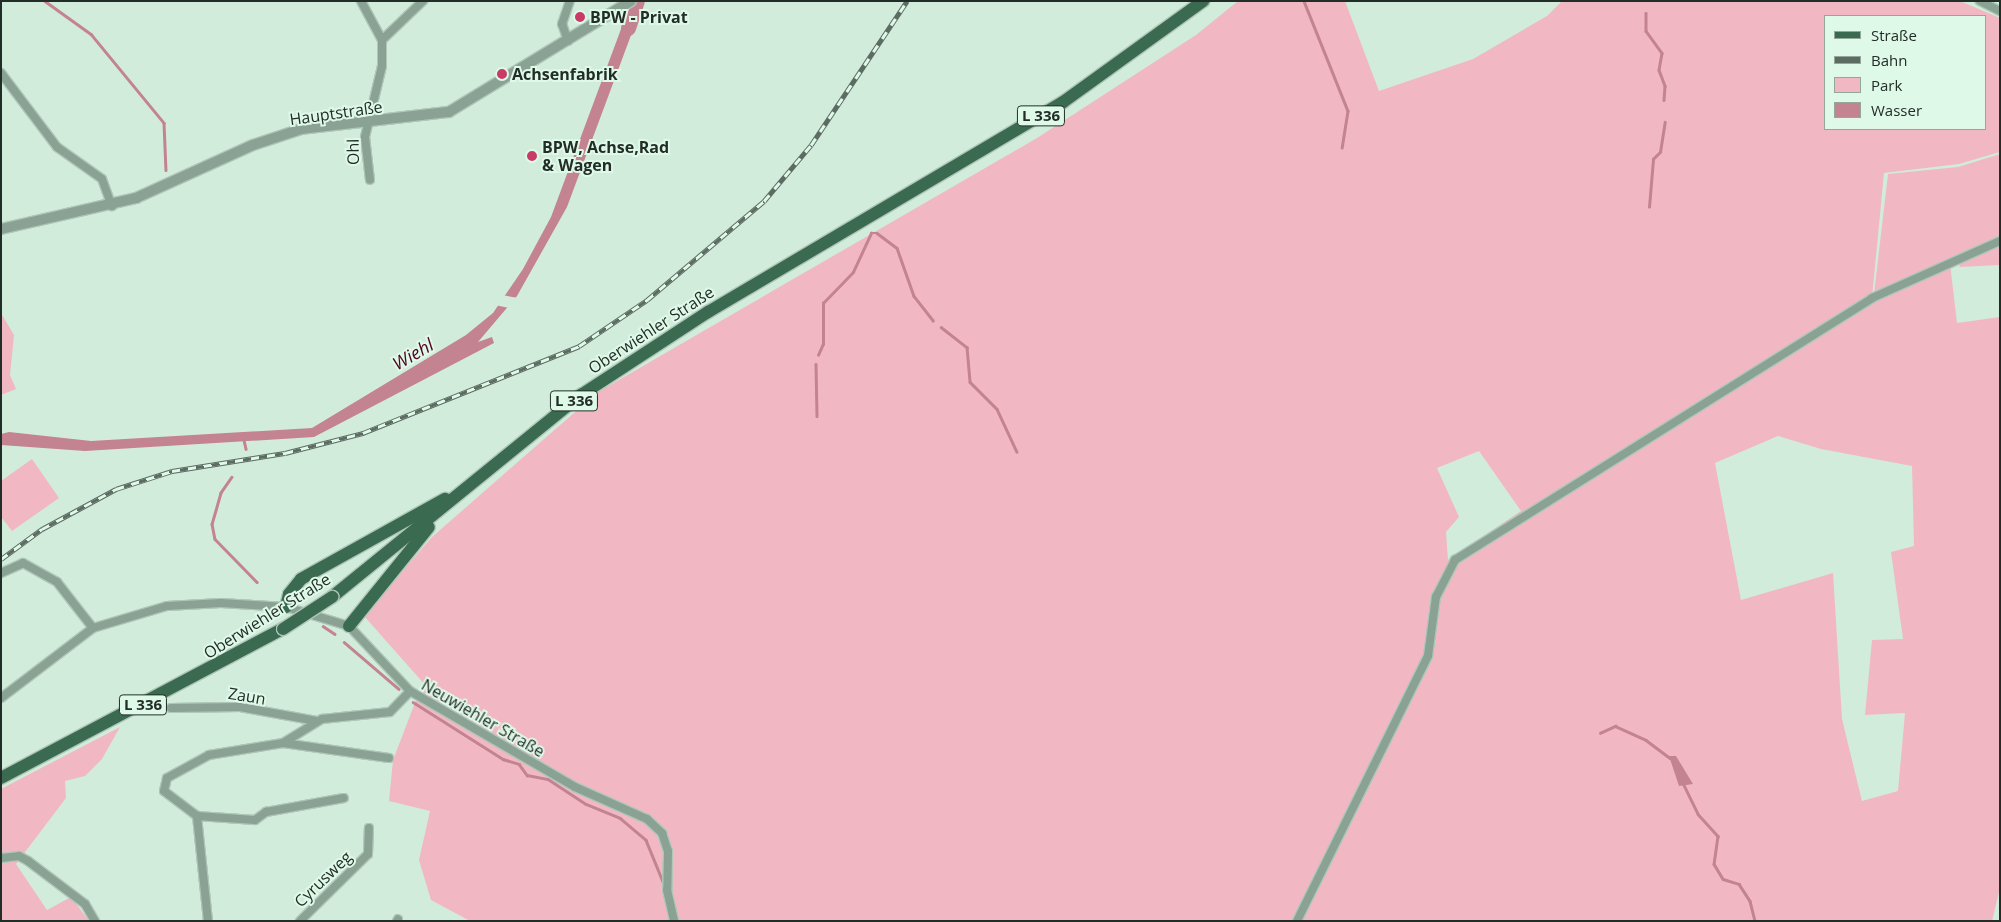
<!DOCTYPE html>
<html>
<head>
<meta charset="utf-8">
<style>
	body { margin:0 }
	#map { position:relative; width:2001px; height:922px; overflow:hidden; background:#d2ecdc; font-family:"Open Sans",sans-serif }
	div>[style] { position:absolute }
	.green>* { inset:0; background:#f1b8c3 }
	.water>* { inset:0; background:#c38390 }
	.pier>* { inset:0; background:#d2ecdc }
	.stream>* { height:2.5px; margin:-1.25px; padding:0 1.25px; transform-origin:1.25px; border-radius:1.25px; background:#c38390 }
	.river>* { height:15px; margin:-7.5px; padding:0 7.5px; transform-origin:7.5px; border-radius:7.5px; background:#c38390 }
	.roads { filter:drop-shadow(1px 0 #afc6b8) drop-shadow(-1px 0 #afc6b8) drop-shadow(0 1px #afc6b8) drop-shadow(0 -1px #afc6b8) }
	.minor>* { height:8px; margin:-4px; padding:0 4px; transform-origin:4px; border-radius:4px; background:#89a293 }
	.tertiary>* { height:10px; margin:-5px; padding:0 5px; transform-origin:5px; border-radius:5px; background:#89a293 }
	.primary>* { height:12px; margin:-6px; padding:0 6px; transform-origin:6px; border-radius:6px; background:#3a6b51 }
	.rail>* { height:4.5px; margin-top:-2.25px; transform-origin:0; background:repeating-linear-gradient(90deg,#dff9e9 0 8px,#5d6c63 0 16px); box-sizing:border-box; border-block:1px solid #5d6c63 }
	.bridges { filter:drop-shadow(1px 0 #afc6b8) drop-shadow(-1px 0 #afc6b8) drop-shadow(0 1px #afc6b8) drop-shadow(0 -1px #afc6b8) }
	.primary-bridge>* { height:12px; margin:-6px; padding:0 6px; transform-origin:6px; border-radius:6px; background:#3a6b51 }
	.dots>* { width:14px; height:14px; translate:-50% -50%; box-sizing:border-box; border:2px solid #dff9e9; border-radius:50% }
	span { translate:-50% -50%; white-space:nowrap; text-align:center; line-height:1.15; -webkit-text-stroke:4px #dff9e9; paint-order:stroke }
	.shield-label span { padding:1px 4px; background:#dff9e9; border:1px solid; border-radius:4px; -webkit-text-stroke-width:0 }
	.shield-label { font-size:15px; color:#232d27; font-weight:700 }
	.poi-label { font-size:16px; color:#232d27; font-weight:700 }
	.left { translate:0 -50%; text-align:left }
	.street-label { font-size:16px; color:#232d27 }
	.water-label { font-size:18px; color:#510220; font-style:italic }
	.frame { position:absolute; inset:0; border:2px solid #232d27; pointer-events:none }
	.legend { position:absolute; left:1824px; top:15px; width:162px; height:115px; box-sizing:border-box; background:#dff9e9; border:1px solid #94a79b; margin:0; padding:6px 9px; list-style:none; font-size:15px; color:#232d27 }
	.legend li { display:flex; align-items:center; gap:10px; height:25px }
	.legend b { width:25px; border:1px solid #94a79b }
</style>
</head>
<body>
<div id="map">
	<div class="green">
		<i style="clip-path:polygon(evenodd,1238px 1px,1345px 1px,1379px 91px,1473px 59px,1547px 16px,1562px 1px,1960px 1px,2000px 18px,2000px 152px,1959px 164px,1884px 173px,1872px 298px,1950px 263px,1957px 323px,2000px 317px,2000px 888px,1992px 921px,470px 921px,431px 900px,419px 860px,430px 811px,389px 801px,393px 760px,416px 700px,426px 686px,364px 616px,432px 537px,598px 392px,1037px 138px,1196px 35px,1238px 1px,1825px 16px,1985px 16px,1985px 129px,1825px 129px,1825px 16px,1238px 1px,1778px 436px,1821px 449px,1912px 466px,1914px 546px,1891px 552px,1903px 639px,1872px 640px,1865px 715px,1905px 713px,1898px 791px,1862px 801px,1842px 719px,1833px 573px,1741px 600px,1715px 463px,1778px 436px,1238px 1px,1479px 451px,1521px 511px,1448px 560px,1446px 532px,1459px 517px,1437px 468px,1479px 451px)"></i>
		<i style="clip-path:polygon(2000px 154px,2000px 239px,1874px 294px,1888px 174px,1958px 167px)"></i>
		<i style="clip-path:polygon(2000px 245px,2000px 265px,1959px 267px,1962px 261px)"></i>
		<i style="clip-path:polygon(1px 313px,14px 335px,10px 375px,16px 389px,1px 395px)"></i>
		<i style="clip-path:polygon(32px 459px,59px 498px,12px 531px,1px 517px,1px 481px)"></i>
		<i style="clip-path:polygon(120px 727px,102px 759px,85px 776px,65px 781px,66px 798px,16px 864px,47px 910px,71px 897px,89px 921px,1px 921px,1px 789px)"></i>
	</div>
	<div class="water">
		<i style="clip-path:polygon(643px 3px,567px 207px,517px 296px,478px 342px,492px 337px,494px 343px,314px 437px,85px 451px,1px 445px,1px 434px,9px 432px,91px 441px,312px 428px,466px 335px,493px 313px,523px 269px,551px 217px,627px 13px)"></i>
		<i style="clip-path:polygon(1669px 756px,1676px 756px,1693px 784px,1679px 786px)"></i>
	</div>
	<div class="pier">
		<i style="clip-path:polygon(502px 295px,518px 298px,509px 308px,495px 305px)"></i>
	</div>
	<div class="stream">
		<i style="left:45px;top:1px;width:57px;rotate:35.7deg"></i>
		<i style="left:91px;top:34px;width:115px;rotate:50.6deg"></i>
		<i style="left:164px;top:123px;width:47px;rotate:87.6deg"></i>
		<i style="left:1304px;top:1px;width:118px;rotate:68.2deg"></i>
		<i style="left:1348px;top:111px;width:37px;rotate:99deg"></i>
		<i style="left:1646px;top:13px;width:18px;rotate:90deg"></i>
		<i style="left:1646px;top:31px;width:27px;rotate:54deg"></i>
		<i style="left:1662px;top:53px;width:17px;rotate:100deg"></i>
		<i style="left:1659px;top:70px;width:17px;rotate:69deg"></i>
		<i style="left:1665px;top:86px;width:14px;rotate:94deg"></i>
		<i style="left:1649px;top:207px;width:48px;rotate:-85.2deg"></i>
		<i style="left:1653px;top:159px;width:10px;rotate:-45deg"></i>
		<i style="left:1660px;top:152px;width:30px;rotate:-81deg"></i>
		<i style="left:941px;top:327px;width:33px;rotate:38deg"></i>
		<i style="left:967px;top:347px;width:35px;rotate:85deg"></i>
		<i style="left:970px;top:382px;width:38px;rotate:45deg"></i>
		<i style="left:997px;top:409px;width:47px;rotate:65.1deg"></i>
		<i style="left:818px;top:355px;width:12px;rotate:-66deg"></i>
		<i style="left:823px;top:344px;width:41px;rotate:-90deg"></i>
		<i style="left:823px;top:303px;width:43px;rotate:-45.9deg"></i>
		<i style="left:853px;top:272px;width:43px;rotate:-65.2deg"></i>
		<i style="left:871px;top:233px;width:6px"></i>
		<i style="left:877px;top:233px;width:25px;rotate:37deg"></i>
		<i style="left:897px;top:248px;width:51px;rotate:70.5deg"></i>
		<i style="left:914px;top:296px;width:31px;rotate:52deg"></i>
		<i style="left:816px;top:364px;width:52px;rotate:88.9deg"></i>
		<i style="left:244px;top:440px;width:9px;rotate:77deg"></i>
		<i style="left:232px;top:477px;width:19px;rotate:125deg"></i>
		<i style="left:221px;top:493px;width:32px;rotate:106deg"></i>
		<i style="left:212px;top:524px;width:15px;rotate:79deg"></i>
		<i style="left:215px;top:539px;width:60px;rotate:45.7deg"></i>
		<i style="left:323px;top:626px;width:14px;rotate:34deg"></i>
		<i style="left:344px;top:642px;width:72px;rotate:40.5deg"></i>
		<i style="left:413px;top:702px;width:107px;rotate:32.3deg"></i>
		<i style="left:503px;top:759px;width:17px;rotate:17deg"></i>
		<i style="left:519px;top:764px;width:14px;rotate:54deg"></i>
		<i style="left:527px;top:775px;width:21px;rotate:11deg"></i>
		<i style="left:548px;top:779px;width:45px;rotate:33.3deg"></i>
		<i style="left:586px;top:804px;width:37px;rotate:22deg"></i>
		<i style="left:620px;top:818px;width:34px;rotate:40deg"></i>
		<i style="left:646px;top:840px;width:48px;rotate:67.8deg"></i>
		<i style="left:1600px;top:733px;width:17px;rotate:-25deg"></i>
		<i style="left:1615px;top:726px;width:34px;rotate:24deg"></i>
		<i style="left:1646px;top:740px;width:30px;rotate:37deg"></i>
		<i style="left:1683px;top:783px;width:34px;rotate:64deg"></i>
		<i style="left:1698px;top:814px;width:30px;rotate:48deg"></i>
		<i style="left:1718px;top:836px;width:28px;rotate:98deg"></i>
		<i style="left:1714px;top:864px;width:17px;rotate:59deg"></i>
		<i style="left:1723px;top:879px;width:17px;rotate:17deg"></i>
		<i style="left:1739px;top:884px;width:20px;rotate:57deg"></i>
		<i style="left:1750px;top:901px;width:21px;rotate:76deg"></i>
	</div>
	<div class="river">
		<i style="left:628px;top:28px;width:28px;rotate:-72deg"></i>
	</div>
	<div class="roads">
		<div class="minor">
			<i style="left:361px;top:1px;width:44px;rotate:61.7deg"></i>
			<i style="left:382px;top:40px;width:26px;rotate:90deg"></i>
			<i style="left:382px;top:66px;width:73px;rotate:103.5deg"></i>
			<i style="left:365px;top:137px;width:43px;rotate:83.4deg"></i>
			<i style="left:1980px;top:1px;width:22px;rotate:27deg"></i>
			<i style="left:382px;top:40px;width:57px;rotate:-43.6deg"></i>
			<i style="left:568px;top:41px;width:18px;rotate:-109deg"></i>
			<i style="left:562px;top:24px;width:24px;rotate:-71deg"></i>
			<i style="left:1px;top:73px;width:93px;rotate:52.9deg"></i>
			<i style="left:57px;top:147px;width:55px;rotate:35.4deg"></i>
			<i style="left:102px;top:179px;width:29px;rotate:70deg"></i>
			<i style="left:1px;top:573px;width:24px;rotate:-24deg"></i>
			<i style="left:23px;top:563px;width:39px;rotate:29deg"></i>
			<i style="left:57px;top:582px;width:58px;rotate:52deg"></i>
			<i style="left:1px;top:698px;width:116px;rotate:-37.3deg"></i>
			<i style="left:93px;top:628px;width:77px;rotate:-16.6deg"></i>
			<i style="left:167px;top:606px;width:54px;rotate:-3.2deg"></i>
			<i style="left:221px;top:603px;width:65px;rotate:3.5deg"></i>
			<i style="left:286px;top:607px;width:66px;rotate:16.8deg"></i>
			<i style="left:349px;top:626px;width:89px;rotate:46.8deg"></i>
			<i style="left:410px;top:691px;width:191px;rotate:30.2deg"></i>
			<i style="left:575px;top:787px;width:79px;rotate:24deg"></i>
			<i style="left:647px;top:819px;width:21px;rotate:43deg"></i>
			<i style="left:662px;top:833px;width:19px;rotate:72deg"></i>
			<i style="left:668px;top:851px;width:39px;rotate:91deg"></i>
			<i style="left:667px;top:890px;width:32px;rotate:77deg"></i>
			<i style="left:171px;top:708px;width:69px;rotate:-0.8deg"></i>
			<i style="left:240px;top:707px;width:78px;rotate:10.3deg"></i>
			<i style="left:283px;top:743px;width:46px;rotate:-31.6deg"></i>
			<i style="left:322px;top:719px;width:68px;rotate:-5.9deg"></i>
			<i style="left:390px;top:712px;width:29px;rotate:-46deg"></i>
			<i style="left:197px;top:816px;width:58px;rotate:3.9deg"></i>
			<i style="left:255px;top:820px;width:14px;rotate:-36deg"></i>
			<i style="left:266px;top:812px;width:79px;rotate:-10.2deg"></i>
			<i style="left:1px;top:858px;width:18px;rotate:-6deg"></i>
			<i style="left:19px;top:856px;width:10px;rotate:29deg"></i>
			<i style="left:28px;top:861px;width:71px;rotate:37deg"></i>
			<i style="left:85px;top:904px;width:20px;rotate:60deg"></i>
			<i style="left:208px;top:921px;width:106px;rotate:-96deg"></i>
			<i style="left:197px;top:816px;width:41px;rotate:-142.9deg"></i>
			<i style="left:164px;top:791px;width:13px;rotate:-77deg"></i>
			<i style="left:167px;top:778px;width:48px;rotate:-28.7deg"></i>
			<i style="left:209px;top:755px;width:75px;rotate:-9.2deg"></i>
			<i style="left:283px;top:743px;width:107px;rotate:8.1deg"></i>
			<i style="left:300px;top:921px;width:95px;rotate:-44.6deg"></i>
			<i style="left:368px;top:854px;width:26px;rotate:-88deg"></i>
			<i style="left:397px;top:921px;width:2px;rotate:-63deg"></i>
			<i style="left:1297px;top:921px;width:296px;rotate:-63.7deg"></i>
			<i style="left:1428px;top:656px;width:60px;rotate:-82.3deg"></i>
			<i style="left:1436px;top:597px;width:42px;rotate:-62.8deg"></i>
			<i style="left:1455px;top:560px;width:492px;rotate:-32.1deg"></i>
			<i style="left:1872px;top:298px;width:140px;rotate:-24deg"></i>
		</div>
		<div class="tertiary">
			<i style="left:1px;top:229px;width:139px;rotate:-12.9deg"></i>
			<i style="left:136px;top:198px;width:128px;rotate:-24.4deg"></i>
			<i style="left:253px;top:145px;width:51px;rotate:-18.4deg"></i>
			<i style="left:301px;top:129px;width:149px;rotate:-6.6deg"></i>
			<i style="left:449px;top:112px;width:213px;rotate:-31.4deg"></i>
		</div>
		<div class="primary">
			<i style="left:332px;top:597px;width:321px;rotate:-39.1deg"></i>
			<i style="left:581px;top:395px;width:152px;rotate:-33.2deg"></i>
			<i style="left:708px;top:312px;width:412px;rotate:-30.6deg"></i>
			<i style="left:1063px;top:102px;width:173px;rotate:-35.8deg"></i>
			<i style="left:286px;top:607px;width:13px;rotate:-77deg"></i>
			<i style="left:289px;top:594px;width:19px;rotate:-51deg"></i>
			<i style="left:301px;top:579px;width:165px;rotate:-29.1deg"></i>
			<i style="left:349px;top:626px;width:127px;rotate:-51.1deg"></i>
			<i style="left:1px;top:778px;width:319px;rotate:-27.9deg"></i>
		</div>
	</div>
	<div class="rail">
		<i style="left:1px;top:559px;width:51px;rotate:-36.2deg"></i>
		<i style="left:42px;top:529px;width:84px;rotate:-28.4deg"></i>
		<i style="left:116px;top:489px;width:59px;rotate:-17.8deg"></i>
		<i style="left:172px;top:471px;width:114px;rotate:-9.1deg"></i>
		<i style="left:285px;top:453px;width:81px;rotate:-14.4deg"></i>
		<i style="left:363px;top:433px;width:233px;rotate:-21.9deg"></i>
		<i style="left:579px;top:346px;width:82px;rotate:-34.1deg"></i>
		<i style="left:647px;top:300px;width:153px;rotate:-40.2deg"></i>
		<i style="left:764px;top:201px;width:73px;rotate:-50deg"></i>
		<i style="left:811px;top:145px;width:173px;rotate:-56.3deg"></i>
	</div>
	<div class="bridges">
		<div class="primary-bridge">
			<i style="left:283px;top:629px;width:59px;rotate:-33.1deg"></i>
		</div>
	</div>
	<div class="dots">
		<i style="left:580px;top:17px;background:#c83b66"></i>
		<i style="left:502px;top:74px;background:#c83b66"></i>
		<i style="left:532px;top:156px;background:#c83b66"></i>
	</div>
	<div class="shield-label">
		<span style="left:1041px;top:116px">L 336</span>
		<span style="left:574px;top:401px">L 336</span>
		<span style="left:143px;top:705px">L 336</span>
	</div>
	<div class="poi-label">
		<span class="left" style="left:590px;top:17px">BPW - Privat</span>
		<span class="left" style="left:512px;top:74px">Achsenfabrik</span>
		<span class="left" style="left:542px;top:156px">BPW, Achse,Rad<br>&amp; Wagen</span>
	</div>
	<div class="street-label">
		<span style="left:336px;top:113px;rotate:-8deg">Hauptstraße</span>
		<span style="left:353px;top:152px;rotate:-91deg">Ohl</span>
		<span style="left:651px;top:330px;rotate:-33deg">Oberwiehler Straße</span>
		<span style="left:267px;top:616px;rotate:-32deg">Oberwiehler Straße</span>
		<span style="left:247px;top:696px;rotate:9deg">Zaun</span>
		<span style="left:483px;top:718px;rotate:30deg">Neuwiehler Straße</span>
		<span style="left:323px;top:879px;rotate:-44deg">Cyrusweg</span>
	</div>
	<div class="water-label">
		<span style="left:413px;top:354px;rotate:-30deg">Wiehl</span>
	</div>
	<div class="frame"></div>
	<ul class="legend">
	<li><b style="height:6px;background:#3a6b51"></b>Straße</li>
	<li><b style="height:6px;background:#5d6c63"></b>Bahn</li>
	<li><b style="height:14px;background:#f1b8c3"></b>Park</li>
	<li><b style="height:14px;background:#c38390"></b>Wasser</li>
	</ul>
</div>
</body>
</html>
